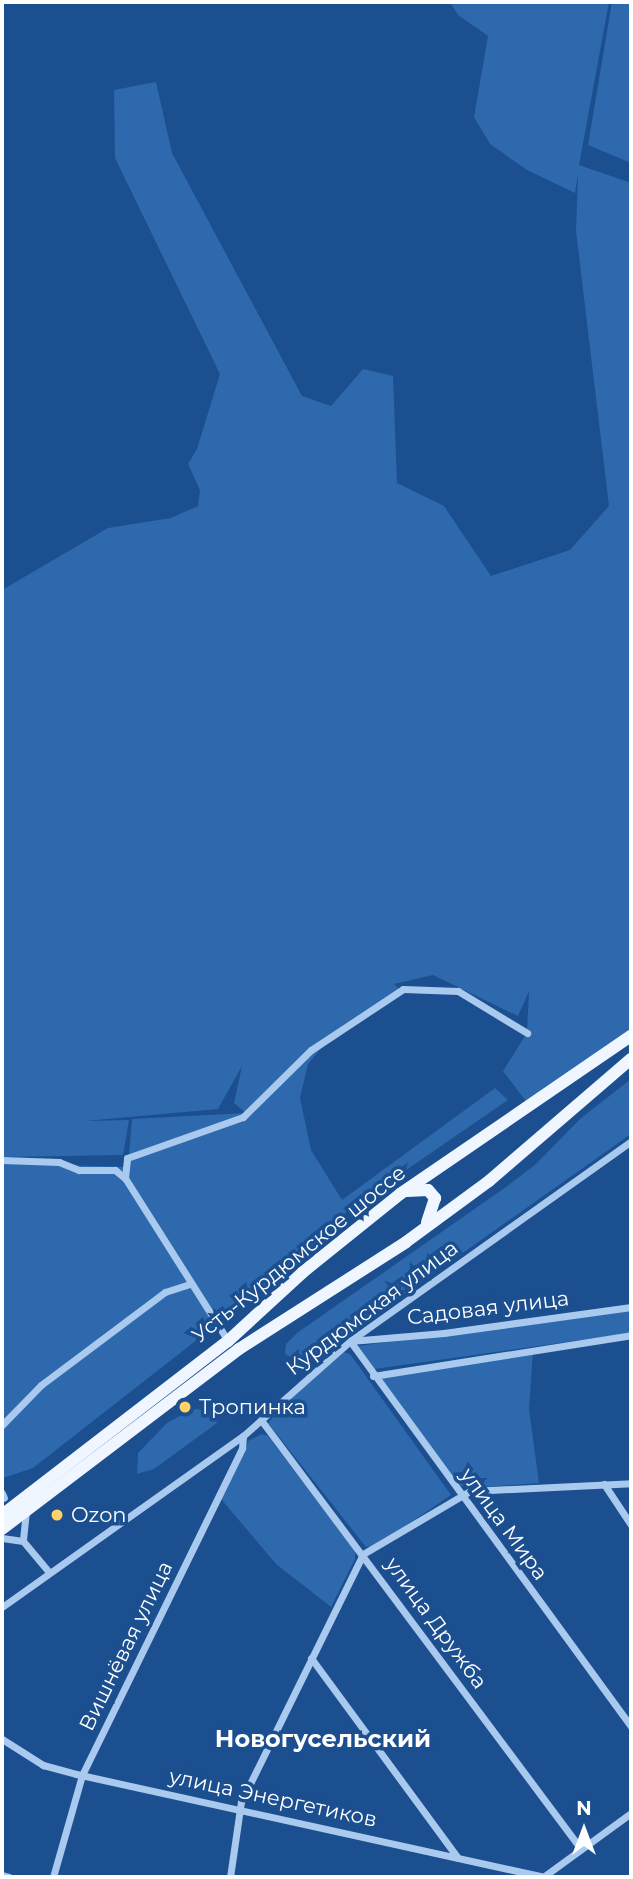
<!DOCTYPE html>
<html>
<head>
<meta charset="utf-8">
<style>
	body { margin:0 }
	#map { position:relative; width:633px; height:1879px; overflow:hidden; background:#1b4f8f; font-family:Montserrat,sans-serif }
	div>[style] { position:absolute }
	.green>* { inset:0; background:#2e69ad }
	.street>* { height:7px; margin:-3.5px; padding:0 3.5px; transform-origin:3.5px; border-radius:3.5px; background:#a9c9ee }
	.primary>* { height:12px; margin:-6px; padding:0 6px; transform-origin:6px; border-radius:6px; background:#f0f6ff }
	.dots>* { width:19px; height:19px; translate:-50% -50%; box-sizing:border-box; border:4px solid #1b4f8f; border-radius:50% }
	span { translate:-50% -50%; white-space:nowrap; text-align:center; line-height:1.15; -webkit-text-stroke:7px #1b4f8f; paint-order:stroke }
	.street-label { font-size:21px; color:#fff }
	.poi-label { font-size:21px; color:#fff }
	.left { translate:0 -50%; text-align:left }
	.quarter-label { font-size:24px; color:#fff; font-weight:700 }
	.frame { position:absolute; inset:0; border:4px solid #fff; pointer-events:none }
	.north { position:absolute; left:549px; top:1795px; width:70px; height:70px; -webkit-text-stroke:5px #1b4f8f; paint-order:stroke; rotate:0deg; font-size:19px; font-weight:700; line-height:28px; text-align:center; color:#fff }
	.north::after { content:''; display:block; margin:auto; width:24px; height:32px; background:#fff; clip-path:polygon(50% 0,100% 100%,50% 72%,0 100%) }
</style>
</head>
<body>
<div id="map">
	<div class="green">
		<i style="clip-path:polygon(450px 2px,609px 2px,579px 165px,631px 183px,631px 1034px,528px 1104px,503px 1071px,527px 1033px,529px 991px,518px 1016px,433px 975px,394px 984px,401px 991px,328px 1040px,308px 1064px,300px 1098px,311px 1150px,342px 1200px,495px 1088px,508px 1100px,380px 1188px,253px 1296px,33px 1468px,3px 1478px,2px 1163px,128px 1167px,132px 1119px,246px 1113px,234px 1103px,242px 1066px,218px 1109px,85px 1121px,129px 1120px,123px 1155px,2px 1157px,2px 590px,108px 528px,171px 518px,198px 506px,200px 490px,188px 464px,197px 449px,220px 374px,115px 158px,114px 90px,156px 82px,172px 153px,302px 396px,331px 406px,363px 369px,393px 376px,397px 483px,444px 506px,491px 576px,570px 550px,609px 506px,576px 231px,578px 175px,575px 193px,527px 170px,490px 144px,474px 117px,488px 36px,458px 15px)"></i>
		<i style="clip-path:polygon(612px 2px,631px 2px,631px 163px,588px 145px)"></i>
		<i style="clip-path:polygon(631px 1079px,631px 1134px,317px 1356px,300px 1362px,285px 1354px,286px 1344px,297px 1333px,506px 1187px,536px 1164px,580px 1119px)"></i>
		<i style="clip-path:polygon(631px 1309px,631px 1333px,374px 1369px,358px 1346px)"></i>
		<i style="clip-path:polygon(533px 1351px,529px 1409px,539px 1483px,468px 1488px,457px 1484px,380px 1378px)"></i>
		<i style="clip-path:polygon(343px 1352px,350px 1354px,451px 1495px,376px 1546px,366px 1547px,268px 1423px,302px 1384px)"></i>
		<i style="clip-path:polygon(193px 1409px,208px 1410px,217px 1423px,154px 1469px,137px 1474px,138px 1453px,167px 1423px)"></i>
		<i style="clip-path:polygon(262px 1434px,268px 1436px,355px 1550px,355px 1559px,331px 1607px,276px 1564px,221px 1499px,248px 1441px)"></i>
	</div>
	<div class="street">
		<i style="left:2px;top:1160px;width:57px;rotate:2deg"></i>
		<i style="left:59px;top:1162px;width:22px;rotate:22deg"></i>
		<i style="left:79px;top:1170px;width:36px"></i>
		<i style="left:115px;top:1170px;width:13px;rotate:39deg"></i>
		<i style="left:125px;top:1178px;width:193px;rotate:57.7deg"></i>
		<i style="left:125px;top:1178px;width:20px;rotate:-84deg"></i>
		<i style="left:127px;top:1158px;width:123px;rotate:-19.5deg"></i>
		<i style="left:243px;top:1117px;width:95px;rotate:-44.6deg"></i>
		<i style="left:311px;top:1050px;width:110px;rotate:-33.5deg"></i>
		<i style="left:403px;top:989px;width:55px;rotate:2.1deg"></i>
		<i style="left:458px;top:991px;width:81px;rotate:31.3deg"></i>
		<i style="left:631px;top:1307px;width:189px;rotate:172.1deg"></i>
		<i style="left:444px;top:1333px;width:94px;rotate:175.1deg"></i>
		<i style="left:350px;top:1341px;width:477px;rotate:53.9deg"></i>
		<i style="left:373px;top:1376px;width:261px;rotate:-9deg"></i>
		<i style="left:261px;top:1420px;width:535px;rotate:53.28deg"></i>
		<i style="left:2px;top:1425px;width:56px;rotate:-45.7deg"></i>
		<i style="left:41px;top:1385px;width:155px;rotate:-36.9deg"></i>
		<i style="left:165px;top:1292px;width:26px;rotate:-18deg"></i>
		<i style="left:604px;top:1484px;width:49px;rotate:56.6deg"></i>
		<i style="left:2px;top:1493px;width:5px;rotate:68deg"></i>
		<i style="left:26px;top:1511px;width:30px;rotate:96deg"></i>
		<i style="left:23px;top:1541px;width:39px;rotate:50deg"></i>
		<i style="left:2px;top:1538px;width:21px;rotate:8deg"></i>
		<i style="left:2px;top:1607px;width:296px;rotate:-35.4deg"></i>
		<i style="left:243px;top:1436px;width:143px;rotate:-41.6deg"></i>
		<i style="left:350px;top:1341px;width:345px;rotate:-35.4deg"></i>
		<i style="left:311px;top:1658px;width:248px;rotate:53.7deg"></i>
		<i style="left:2px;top:1739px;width:49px;rotate:32.4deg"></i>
		<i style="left:43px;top:1765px;width:34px;rotate:15deg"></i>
		<i style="left:76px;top:1774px;width:481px;rotate:12.4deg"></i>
		<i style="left:2px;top:1875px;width:7px;rotate:16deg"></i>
		<i style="left:53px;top:1877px;width:106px;rotate:-74.1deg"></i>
		<i style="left:82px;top:1775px;width:364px;rotate:-63.9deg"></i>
		<i style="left:242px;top:1448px;width:12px;rotate:-85deg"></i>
		<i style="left:230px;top:1877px;width:76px;rotate:-81.7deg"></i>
		<i style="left:241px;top:1802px;width:276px;rotate:-63.8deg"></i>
		<i style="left:363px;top:1554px;width:124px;rotate:-30.5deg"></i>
		<i style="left:470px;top:1491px;width:161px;rotate:-2.8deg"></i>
		<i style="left:543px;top:1877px;width:109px;rotate:-36deg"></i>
	</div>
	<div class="primary">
		<i style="left:407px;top:1191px;width:21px;rotate:-3deg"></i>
		<i style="left:428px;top:1190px;width:11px;rotate:49deg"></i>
		<i style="left:435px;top:1198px;width:26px;rotate:108deg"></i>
		<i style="left:2px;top:1515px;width:285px;rotate:-37.6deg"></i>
		<i style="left:228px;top:1341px;width:102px;rotate:-42.6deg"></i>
		<i style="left:303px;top:1272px;width:124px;rotate:-38.8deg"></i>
		<i style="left:400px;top:1194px;width:280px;rotate:-34.4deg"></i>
		<i style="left:2px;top:1529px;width:298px;rotate:-37.2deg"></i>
		<i style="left:239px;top:1349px;width:198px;rotate:-32.6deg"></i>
		<i style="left:406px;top:1242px;width:103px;rotate:-36.3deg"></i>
		<i style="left:489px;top:1181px;width:187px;rotate:-40.7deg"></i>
	</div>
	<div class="dots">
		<i style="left:185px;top:1407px;background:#ffd166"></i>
		<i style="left:57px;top:1515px;background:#ffd166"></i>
	</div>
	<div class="street-label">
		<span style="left:299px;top:1254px;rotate:-39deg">Усть-Курдюмское шоссе</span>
		<span style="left:372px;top:1308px;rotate:-37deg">Курдюмская улица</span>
		<span style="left:488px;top:1308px;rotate:-7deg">Садовая улица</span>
		<span style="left:504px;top:1524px;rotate:54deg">улица Мира</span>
		<span style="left:436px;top:1623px;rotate:54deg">улица Дружба</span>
		<span style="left:126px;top:1646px;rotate:-64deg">Вишнёвая улица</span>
		<span style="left:273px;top:1798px;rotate:12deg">улица Энергетиков</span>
	</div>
	<div class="poi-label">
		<span class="left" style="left:199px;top:1407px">Тропинка</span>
		<span class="left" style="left:71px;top:1515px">Ozon</span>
	</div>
	<div class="quarter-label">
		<span style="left:323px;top:1739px">Новогусельский</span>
	</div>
	<div class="frame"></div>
	<div class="north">N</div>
</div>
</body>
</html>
